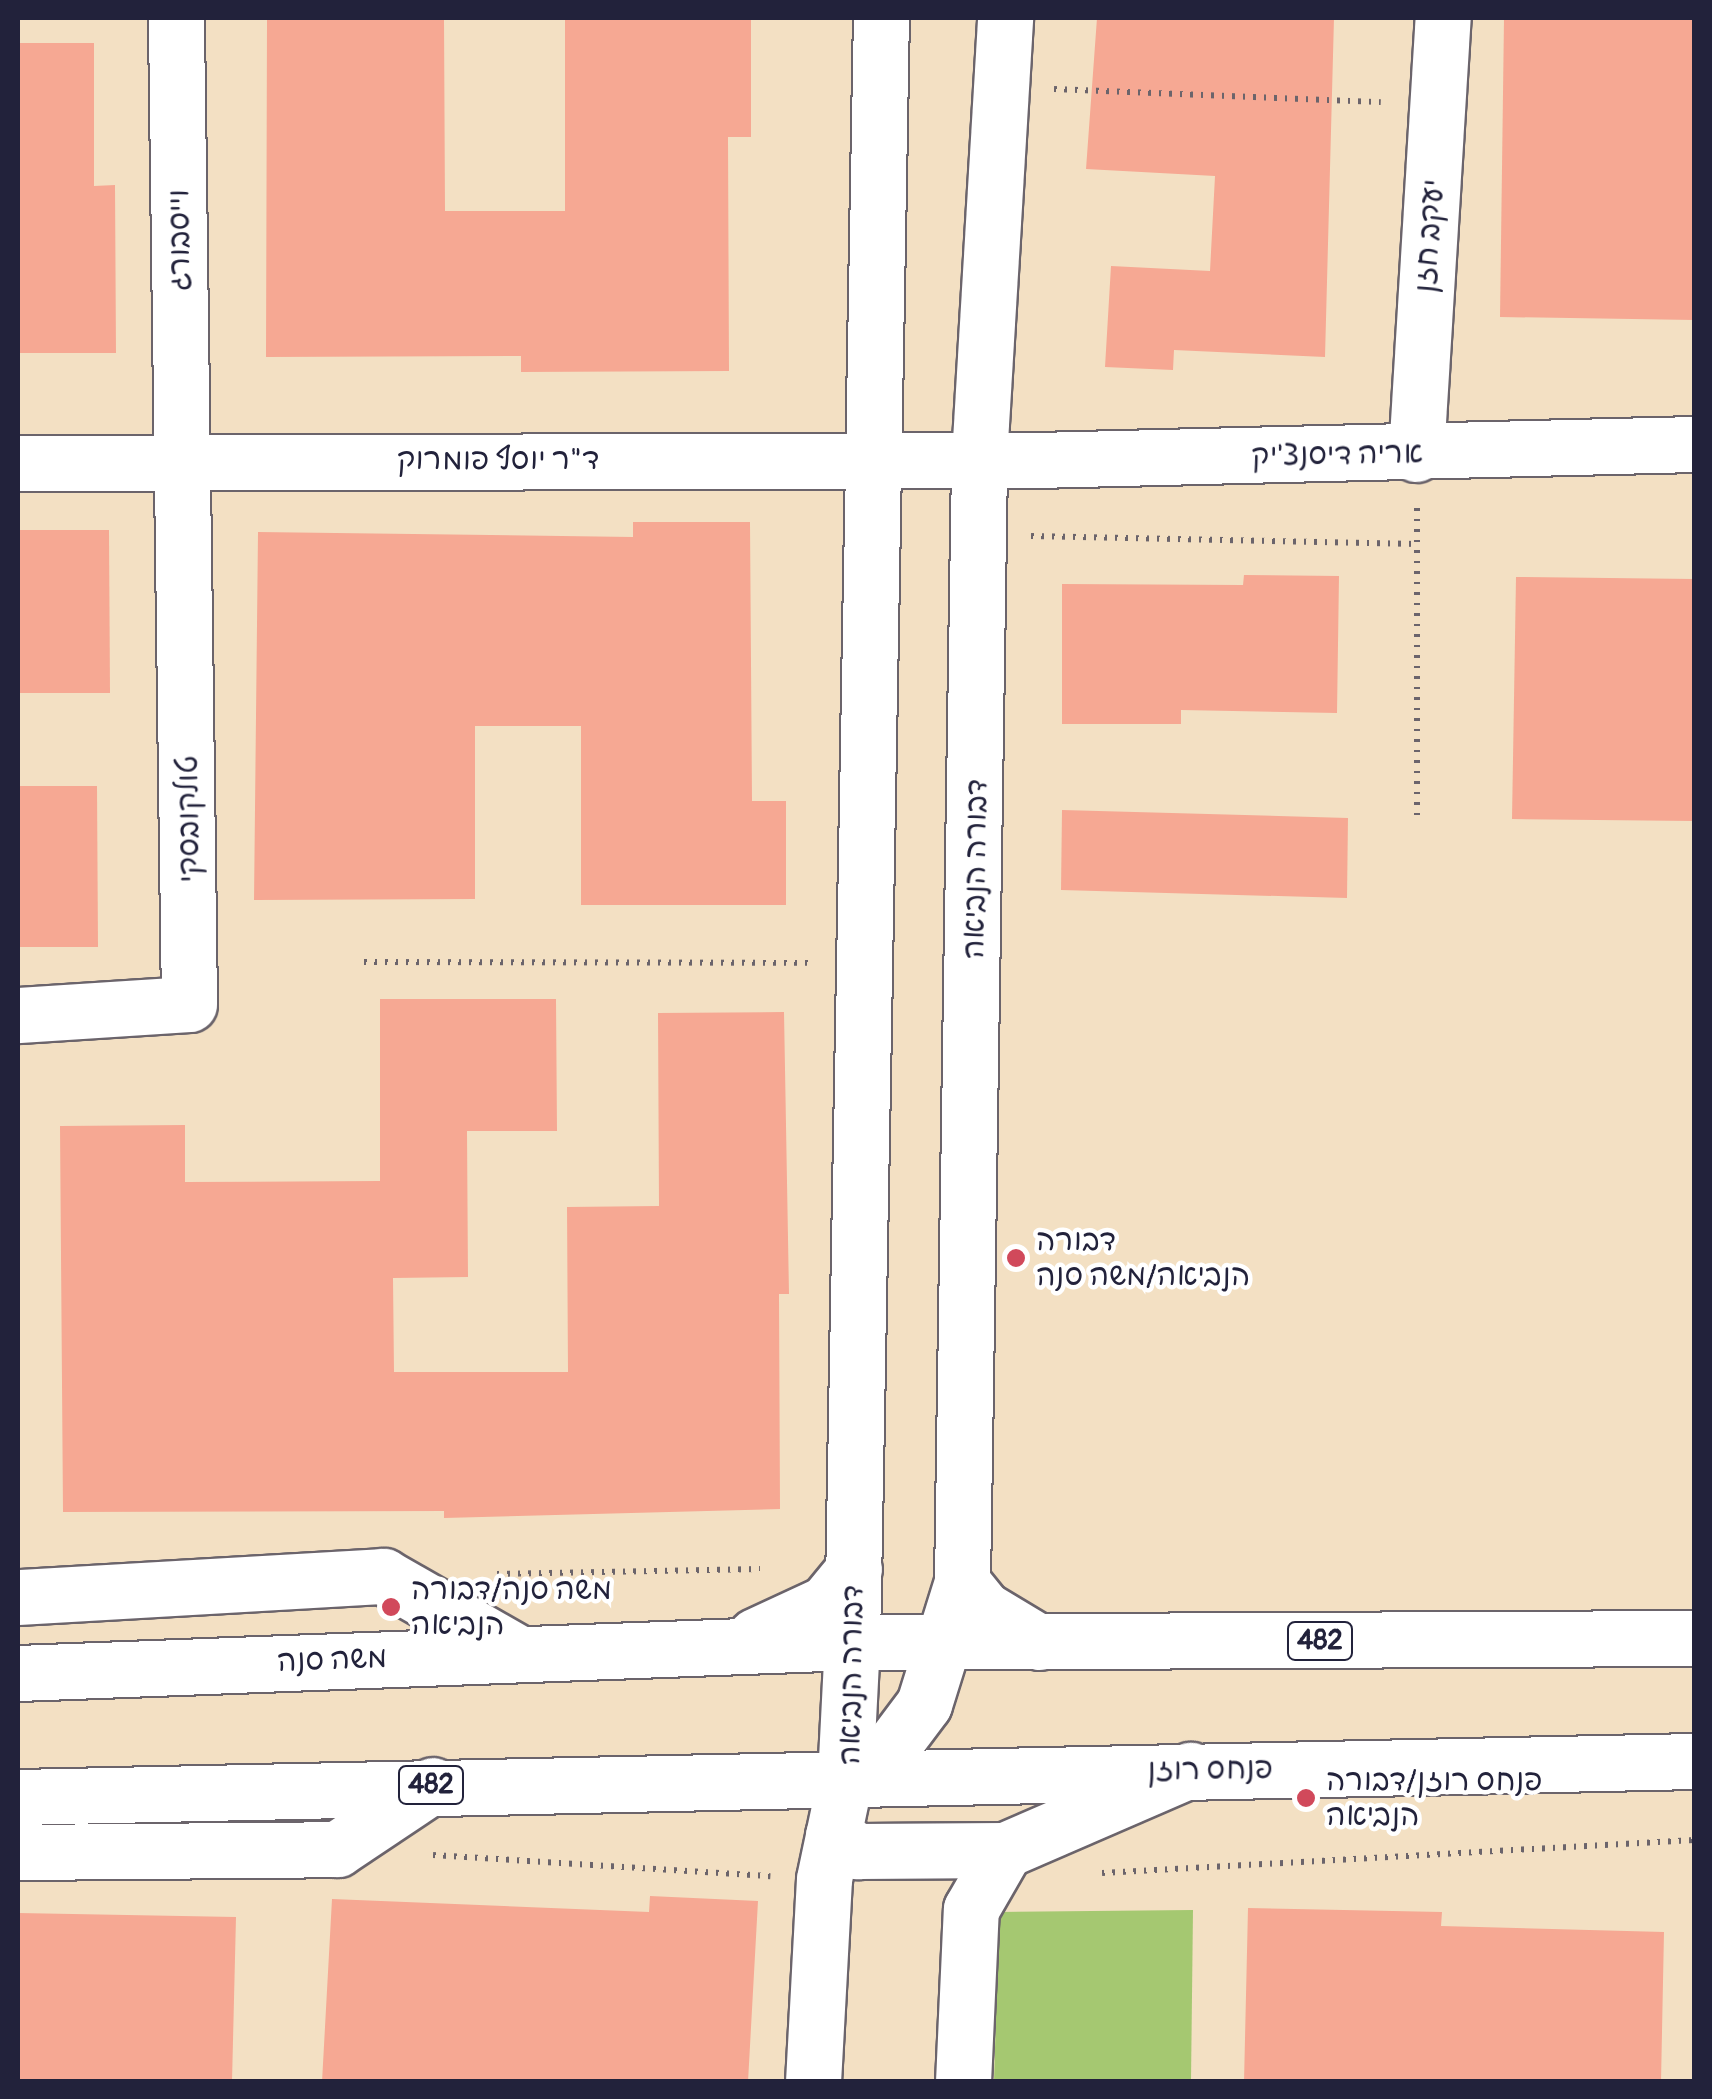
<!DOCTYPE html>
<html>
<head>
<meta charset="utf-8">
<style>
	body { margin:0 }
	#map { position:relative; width:1712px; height:2099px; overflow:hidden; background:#f3e0c3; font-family:Pangolin,"Playpen Sans Hebrew",sans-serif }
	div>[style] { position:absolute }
	.green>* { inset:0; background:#a5c871 }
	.building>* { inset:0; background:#f6a893 }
	.path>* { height:6px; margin-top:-3px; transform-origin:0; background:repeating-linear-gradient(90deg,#6b646b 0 2.5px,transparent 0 10.5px) }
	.roads { filter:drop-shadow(2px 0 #6b646b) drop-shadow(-2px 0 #6b646b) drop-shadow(0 2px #6b646b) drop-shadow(0 -2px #6b646b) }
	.minor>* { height:55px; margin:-27.5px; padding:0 27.5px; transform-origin:27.5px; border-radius:27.5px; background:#fff }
	.major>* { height:55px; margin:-27.5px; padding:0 27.5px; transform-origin:27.5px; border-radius:27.5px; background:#fff }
	.dots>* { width:28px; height:28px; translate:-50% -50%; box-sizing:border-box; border:5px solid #fff; border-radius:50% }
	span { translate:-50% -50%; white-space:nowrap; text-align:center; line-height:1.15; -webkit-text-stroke:9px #fff; paint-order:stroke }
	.shield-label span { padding:2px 8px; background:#fff; border:2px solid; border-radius:8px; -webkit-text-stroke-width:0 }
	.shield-label { font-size:28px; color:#22223b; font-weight:700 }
	.street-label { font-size:30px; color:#22223b }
	.poi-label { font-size:30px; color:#22223b }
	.left { translate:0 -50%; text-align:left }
	.frame { position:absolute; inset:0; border:20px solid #22223b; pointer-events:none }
</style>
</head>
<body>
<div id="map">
	<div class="green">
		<i style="clip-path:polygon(1193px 1910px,1191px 2081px,994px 2082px,999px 1912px)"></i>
	</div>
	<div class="building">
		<i style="clip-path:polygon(267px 18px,444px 18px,445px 211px,565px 211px,565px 18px,751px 18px,751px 137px,728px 137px,729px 371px,521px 372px,521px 356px,266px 357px)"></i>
		<i style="clip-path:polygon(1097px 18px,1334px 18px,1325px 357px,1174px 350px,1173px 370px,1105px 367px,1111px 266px,1210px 271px,1215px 176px,1086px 169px)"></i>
		<i style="clip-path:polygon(1504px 18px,1694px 18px,1694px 320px,1500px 317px)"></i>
		<i style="clip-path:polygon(20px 43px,94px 43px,94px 186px,115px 185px,116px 353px,20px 353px)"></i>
		<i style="clip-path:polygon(633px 522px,750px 522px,752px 801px,786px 801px,786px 905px,581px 905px,581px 726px,475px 726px,475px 899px,254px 900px,258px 532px,633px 537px)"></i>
		<i style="clip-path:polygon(18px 530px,109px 530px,110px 693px,18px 693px)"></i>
		<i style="clip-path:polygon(1244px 575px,1339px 576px,1337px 713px,1181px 710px,1181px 724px,1062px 724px,1062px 584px,1243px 585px)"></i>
		<i style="clip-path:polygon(1516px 577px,1694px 579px,1694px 821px,1512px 819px)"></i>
		<i style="clip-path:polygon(18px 786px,97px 786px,98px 947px,18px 947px)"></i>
		<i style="clip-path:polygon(1062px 810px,1348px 818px,1347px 898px,1061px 890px)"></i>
		<i style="clip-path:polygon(380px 999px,556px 999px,557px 1131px,467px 1131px,468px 1277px,393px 1278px,394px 1372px,568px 1372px,567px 1207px,659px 1206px,658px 1013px,784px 1012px,789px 1294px,779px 1294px,780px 1509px,444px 1518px,444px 1511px,63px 1512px,60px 1126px,185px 1125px,185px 1182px,380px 1181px)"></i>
		<i style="clip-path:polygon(650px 1896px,758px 1901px,748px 2082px,322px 2082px,332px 1899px,649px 1912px)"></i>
		<i style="clip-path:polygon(1248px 1908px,1442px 1912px,1441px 1926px,1664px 1932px,1661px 2082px,1244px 2082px)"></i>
		<i style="clip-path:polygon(18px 1913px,236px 1917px,232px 2082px,18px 2082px)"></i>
	</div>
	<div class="path">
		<i style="left:1054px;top:89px;width:327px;rotate:2.3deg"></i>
		<i style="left:1031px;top:536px;width:387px;rotate:1.2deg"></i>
		<i style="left:1417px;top:815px;width:309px;rotate:-90deg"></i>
		<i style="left:364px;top:962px;width:444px;rotate:0.1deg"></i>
		<i style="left:497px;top:1574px;width:263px;rotate:-1.1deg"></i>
		<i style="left:433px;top:1855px;width:338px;rotate:3.6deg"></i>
		<i style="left:1102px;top:1873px;width:593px;rotate:-3.19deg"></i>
	</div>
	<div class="roads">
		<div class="minor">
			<i style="left:1416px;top:454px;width:437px;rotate:-86.5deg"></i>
			<i style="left:18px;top:463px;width:1018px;rotate:-0.17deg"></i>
			<i style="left:1036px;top:460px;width:658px;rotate:-1.39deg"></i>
			<i style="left:18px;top:1015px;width:171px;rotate:-3.7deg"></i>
			<i style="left:189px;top:1004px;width:986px;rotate:-90.76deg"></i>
			<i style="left:18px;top:1597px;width:366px;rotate:-3.3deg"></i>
			<i style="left:383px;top:1576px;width:155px;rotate:29.7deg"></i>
			<i style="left:845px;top:1779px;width:51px;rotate:-32.1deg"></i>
			<i style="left:888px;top:1752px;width:60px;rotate:-53.1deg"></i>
			<i style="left:924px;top:1704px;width:128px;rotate:-72.7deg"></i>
			<i style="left:962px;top:1582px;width:1124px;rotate:-89.13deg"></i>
			<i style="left:979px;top:458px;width:441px;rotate:-86.6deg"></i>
			<i style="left:833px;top:1835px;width:30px;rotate:33deg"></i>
			<i style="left:858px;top:1851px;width:147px;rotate:-0.4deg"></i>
			<i style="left:18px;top:1852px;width:319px;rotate:-0.5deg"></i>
			<i style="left:337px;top:1849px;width:115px;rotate:-33.7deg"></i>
			<i style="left:813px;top:2082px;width:203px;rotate:-86.9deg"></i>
			<i style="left:824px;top:1879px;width:102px;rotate:-78.1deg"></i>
			<i style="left:845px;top:1779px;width:137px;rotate:-87.1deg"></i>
			<i style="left:852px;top:1642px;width:1624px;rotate:-88.98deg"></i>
			<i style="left:963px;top:2082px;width:173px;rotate:-87.4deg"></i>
			<i style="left:971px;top:1909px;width:68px;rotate:-60deg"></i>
			<i style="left:1005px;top:1850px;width:202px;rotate:-23.4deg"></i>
		</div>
		<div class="major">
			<i style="left:962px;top:1582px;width:35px;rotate:51deg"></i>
			<i style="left:984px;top:1609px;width:64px;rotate:31deg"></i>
			<i style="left:755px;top:1636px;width:78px;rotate:-24.9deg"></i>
			<i style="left:826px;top:1603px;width:44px;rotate:-50.5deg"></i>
			<i style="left:18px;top:1673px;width:835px;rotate:-2.13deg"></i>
			<i style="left:852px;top:1642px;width:842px;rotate:-0.27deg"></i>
			<i style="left:18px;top:1797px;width:1676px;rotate:-1.23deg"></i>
		</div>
	</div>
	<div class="dots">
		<i style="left:1016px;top:1258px;background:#d1495b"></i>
		<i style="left:391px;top:1607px;background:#d1495b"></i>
		<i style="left:1306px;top:1798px;background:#d1495b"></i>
	</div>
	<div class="shield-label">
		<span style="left:1320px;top:1641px">482</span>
		<span style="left:431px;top:1785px">482</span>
	</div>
	<div class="street-label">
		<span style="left:1430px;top:236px;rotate:-86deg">יעקב חזן</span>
		<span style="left:180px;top:240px;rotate:-91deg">וייסבורג</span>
		<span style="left:1337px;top:455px;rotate:-1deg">אריה דיסנצ'יק</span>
		<span style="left:498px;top:460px">ד"ר יוסף פומרוק</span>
		<span style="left:189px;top:819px;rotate:-91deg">טולקובסקי</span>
		<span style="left:976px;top:869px;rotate:-89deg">דבורה הנביאה</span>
		<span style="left:332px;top:1660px;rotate:-2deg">משה סנה</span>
		<span style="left:852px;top:1675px;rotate:-89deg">דבורה הנביאה</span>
		<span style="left:1210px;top:1770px;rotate:-1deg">פנחס רוזן</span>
	</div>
	<div class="poi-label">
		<span class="left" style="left:1036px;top:1258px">דבורה<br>הנביאה/משה סנה</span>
		<span class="left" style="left:411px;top:1607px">משה סנה/דבורה<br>הנביאה</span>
		<span class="left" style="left:1326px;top:1798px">פנחס רוזן/דבורה<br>הנביאה</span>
	</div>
	<div class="frame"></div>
</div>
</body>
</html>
